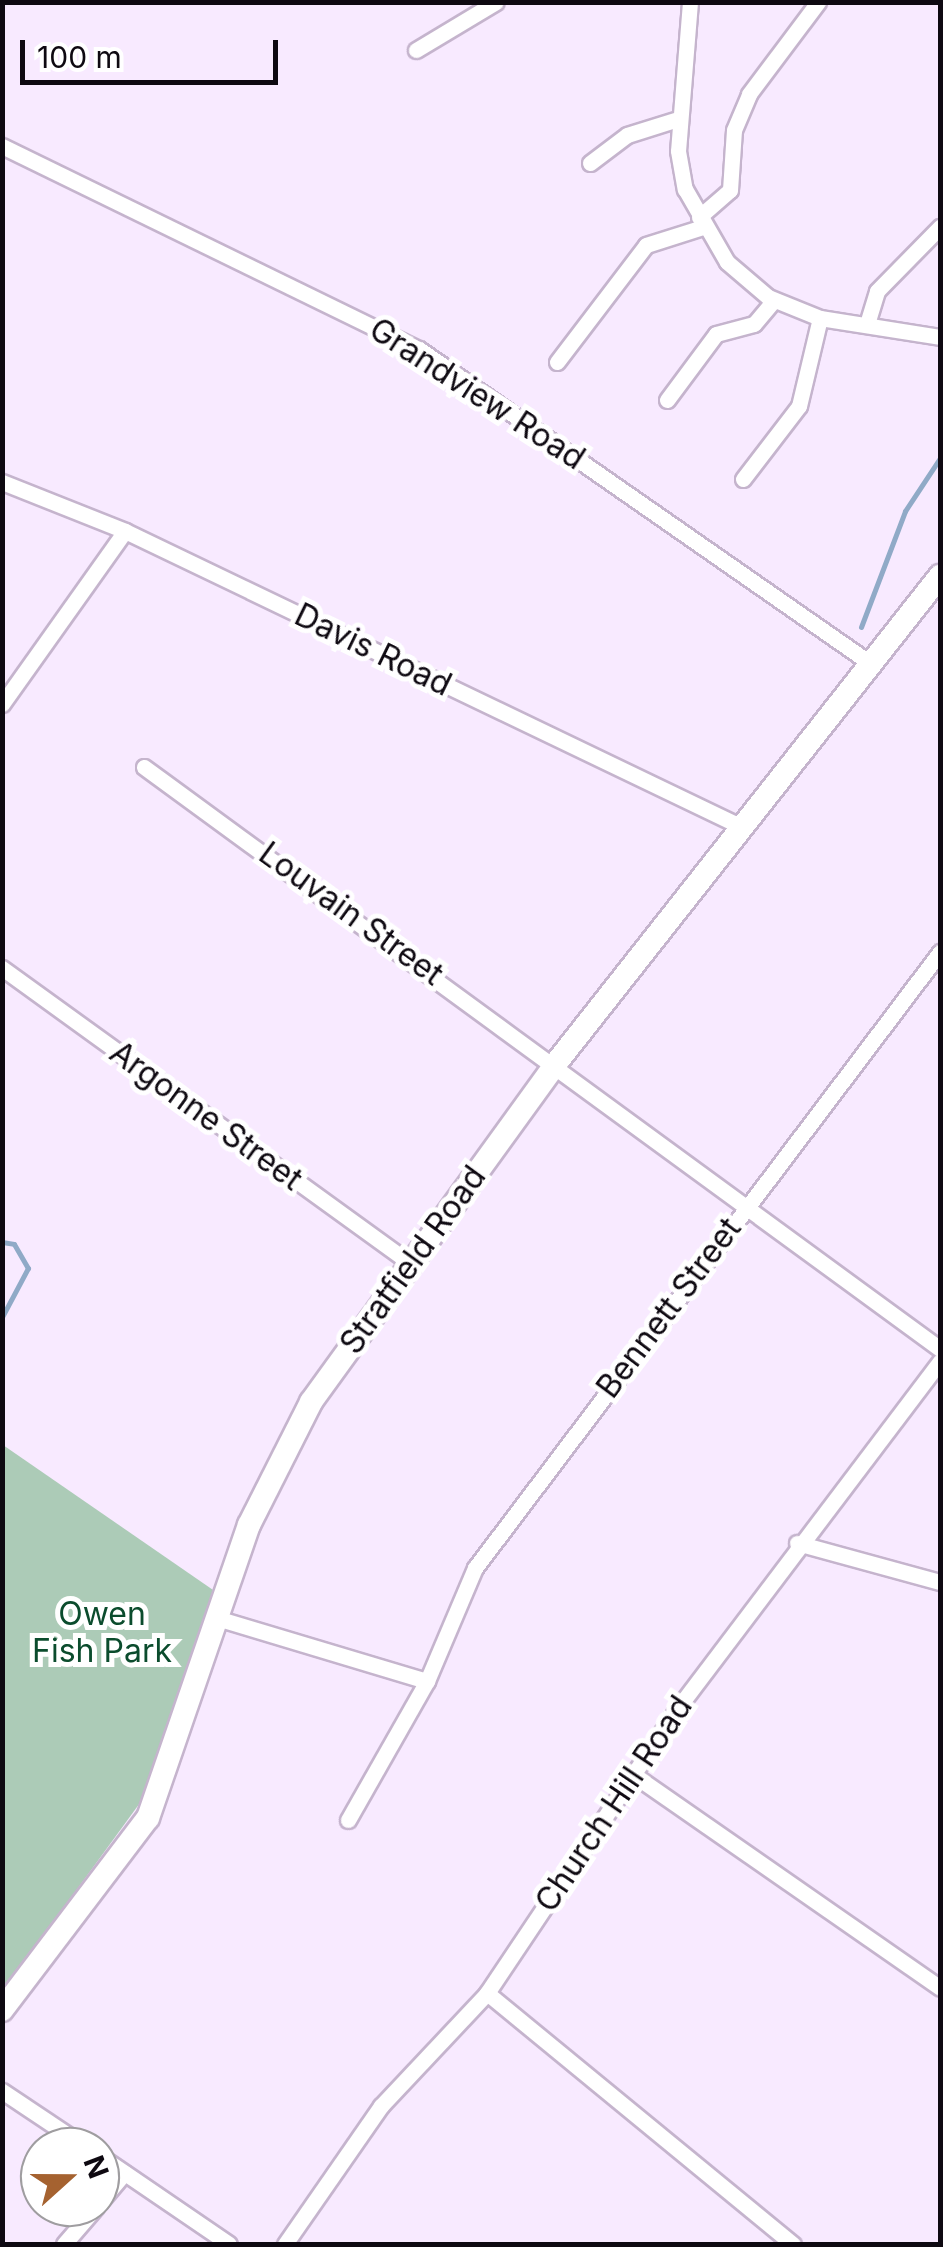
<!DOCTYPE html>
<html>
<head>
<meta charset="utf-8">
<style>
	body { margin:0 }
	#map { position:relative; width:943px; height:2247px; overflow:hidden; background:#f8eaff; font-family:Inter,sans-serif }
	div>[style] { position:absolute }
	.green>* { inset:0; background:#accbb7 }
	.stream>* { height:5px; margin:-2.5px; padding:0 2.5px; transform-origin:2.5px; border-radius:2.5px; background:#90aac7 }
	.roads { filter:drop-shadow(2px 0 #c5b4cd) drop-shadow(-2px 0 #c5b4cd) drop-shadow(0 2px #c5b4cd) drop-shadow(0 -2px #c5b4cd) }
	.street>* { height:15px; margin:-7.5px; padding:0 7.5px; transform-origin:7.5px; border-radius:7.5px; background:#fff }
	.secondary>* { height:22px; margin:-11px; padding:0 11px; transform-origin:11px; border-radius:11px; background:#fff }
	span { translate:-50% -50%; white-space:nowrap; text-align:center; line-height:1.15; -webkit-text-stroke:10px #fff; paint-order:stroke }
	.street-label { font-size:32px; color:#0e0911 }
	.park-label { font-size:32px; color:#0b4c2d }
	.frame { position:absolute; inset:0; border:5px solid #0e0911; pointer-events:none }
	.north { position:absolute; left:20px; top:2127px; width:100px; height:100px; box-sizing:border-box; background:#fff; border:2px solid #9f9da0; border-radius:50%; rotate:69deg; font-size:28px; font-weight:700; line-height:40px; text-align:center; color:#0e0911 }
	.north::after { content:''; display:block; margin:auto; width:35px; height:45px; background:#a56230; clip-path:polygon(50% 0,100% 100%,50% 72%,0 100%) }
	.scale { position:absolute; left:20px; top:40px; width:258px; height:45px; box-sizing:border-box; border:5px solid #0e0911; border-top:0; padding-left:12px; font-size:30px; line-height:35px; white-space:nowrap; color:#0e0911; -webkit-text-stroke:8px #fff; paint-order:stroke }
</style>
</head>
<body>
<div id="map">
	<div class="green">
		<i style="clip-path:polygon(3px 1445px,216px 1592px,153px 1785px,3px 1991px)"></i>
	</div>
	<div class="stream">
		<i style="left:861px;top:627px;width:124px;rotate:-69.2deg"></i>
		<i style="left:905px;top:511px;width:64px;rotate:-56.6deg"></i>
		<i style="left:2px;top:1242px;width:12px;rotate:9deg"></i>
		<i style="left:14px;top:1244px;width:28px;rotate:60deg"></i>
		<i style="left:28px;top:1268px;width:55px;rotate:118deg"></i>
	</div>
	<div class="roads">
		<div class="street">
			<i style="left:690px;top:2px;width:149px;rotate:94.6deg"></i>
			<i style="left:678px;top:151px;width:39px;rotate:80deg"></i>
			<i style="left:685px;top:189px;width:84px;rotate:60.1deg"></i>
			<i style="left:727px;top:262px;width:54px;rotate:40.5deg"></i>
			<i style="left:768px;top:297px;width:56px;rotate:22deg"></i>
			<i style="left:820px;top:318px;width:121px;rotate:9deg"></i>
			<i style="left:416px;top:50px;width:93px;rotate:-31deg"></i>
			<i style="left:2px;top:146px;width:464px;rotate:26deg"></i>
			<i style="left:419px;top:349px;width:550px;rotate:34.85deg"></i>
			<i style="left:590px;top:163px;width:46px;rotate:-37.1deg"></i>
			<i style="left:627px;top:135px;width:53px;rotate:-17.4deg"></i>
			<i style="left:699px;top:217px;width:41px;rotate:-41.1deg"></i>
			<i style="left:730px;top:190px;width:60px;rotate:-86.2deg"></i>
			<i style="left:734px;top:130px;width:39px;rotate:-67deg"></i>
			<i style="left:749px;top:94px;width:115px;rotate:-53.1deg"></i>
			<i style="left:867px;top:324px;width:34px;rotate:-73deg"></i>
			<i style="left:877px;top:291px;width:90px;rotate:-45.5deg"></i>
			<i style="left:557px;top:362px;width:147px;rotate:-52.7deg"></i>
			<i style="left:646px;top:245px;width:60px;rotate:-17.5deg"></i>
			<i style="left:667px;top:400px;width:82px;rotate:-53.4deg"></i>
			<i style="left:716px;top:334px;width:39px;rotate:-15deg"></i>
			<i style="left:754px;top:324px;width:31px;rotate:-50deg"></i>
			<i style="left:743px;top:479px;width:92px;rotate:-52.5deg"></i>
			<i style="left:799px;top:406px;width:90px;rotate:-76.6deg"></i>
			<i style="left:2px;top:482px;width:132px;rotate:21.7deg"></i>
			<i style="left:125px;top:531px;width:682px;rotate:25.63deg"></i>
			<i style="left:2px;top:704px;width:212px;rotate:-54.6deg"></i>
			<i style="left:144px;top:767px;width:986px;rotate:36.17deg"></i>
			<i style="left:2px;top:968px;width:503px;rotate:35.87deg"></i>
			<i style="left:797px;top:1543px;width:148px;rotate:15.3deg"></i>
			<i style="left:220px;top:1619px;width:216px;rotate:16.7deg"></i>
			<i style="left:631px;top:1773px;width:376px;rotate:34.8deg"></i>
			<i style="left:348px;top:1820px;width:160px;rotate:-60.4deg"></i>
			<i style="left:427px;top:1681px;width:123px;rotate:-67deg"></i>
			<i style="left:475px;top:1568px;width:772px;rotate:-52.95deg"></i>
			<i style="left:487px;top:1993px;width:396px;rotate:39.4deg"></i>
			<i style="left:2px;top:2091px;width:101px;rotate:33.7deg"></i>
			<i style="left:100px;top:2156px;width:156px;rotate:34.3deg"></i>
			<i style="left:100px;top:2202px;width:38px;rotate:-50deg"></i>
			<i style="left:64px;top:2244px;width:49px;rotate:-49.1deg"></i>
			<i style="left:285px;top:2244px;width:168px;rotate:-55.2deg"></i>
			<i style="left:381px;top:2106px;width:155px;rotate:-46.8deg"></i>
			<i style="left:487px;top:1993px;width:342px;rotate:-56.2deg"></i>
			<i style="left:677px;top:1709px;width:436px;rotate:-52.9deg"></i>
		</div>
		<div class="secondary">
			<i style="left:2px;top:2010px;width:241px;rotate:-52.8deg"></i>
			<i style="left:148px;top:1818px;width:310px;rotate:-71deg"></i>
			<i style="left:249px;top:1525px;width:138px;rotate:-63.2deg"></i>
			<i style="left:311px;top:1402px;width:420px;rotate:-54.1deg"></i>
			<i style="left:557px;top:1062px;width:619px;rotate:-51.76deg"></i>
		</div>
	</div>
	<div class="street-label">
		<span style="left:477px;top:394px;rotate:33deg">Grandview Road</span>
		<span style="left:373px;top:650px;rotate:26deg">Davis Road</span>
		<span style="left:351px;top:914px;rotate:36deg">Louvain Street</span>
		<span style="left:206px;top:1116px;rotate:36deg">Argonne Street</span>
		<span style="left:413px;top:1260px;rotate:-54deg">Stratfield Road</span>
		<span style="left:669px;top:1308px;rotate:-53deg">Bennett Street</span>
		<span style="left:614px;top:1804px;rotate:-56deg">Church Hill Road</span>
	</div>
	<div class="park-label">
		<span style="left:102px;top:1633px">Owen<br>Fish Park</span>
	</div>
	<div class="frame"></div>
	<div class="north">N</div>
	<div class="scale">100 m</div>
</div>
</body>
</html>
